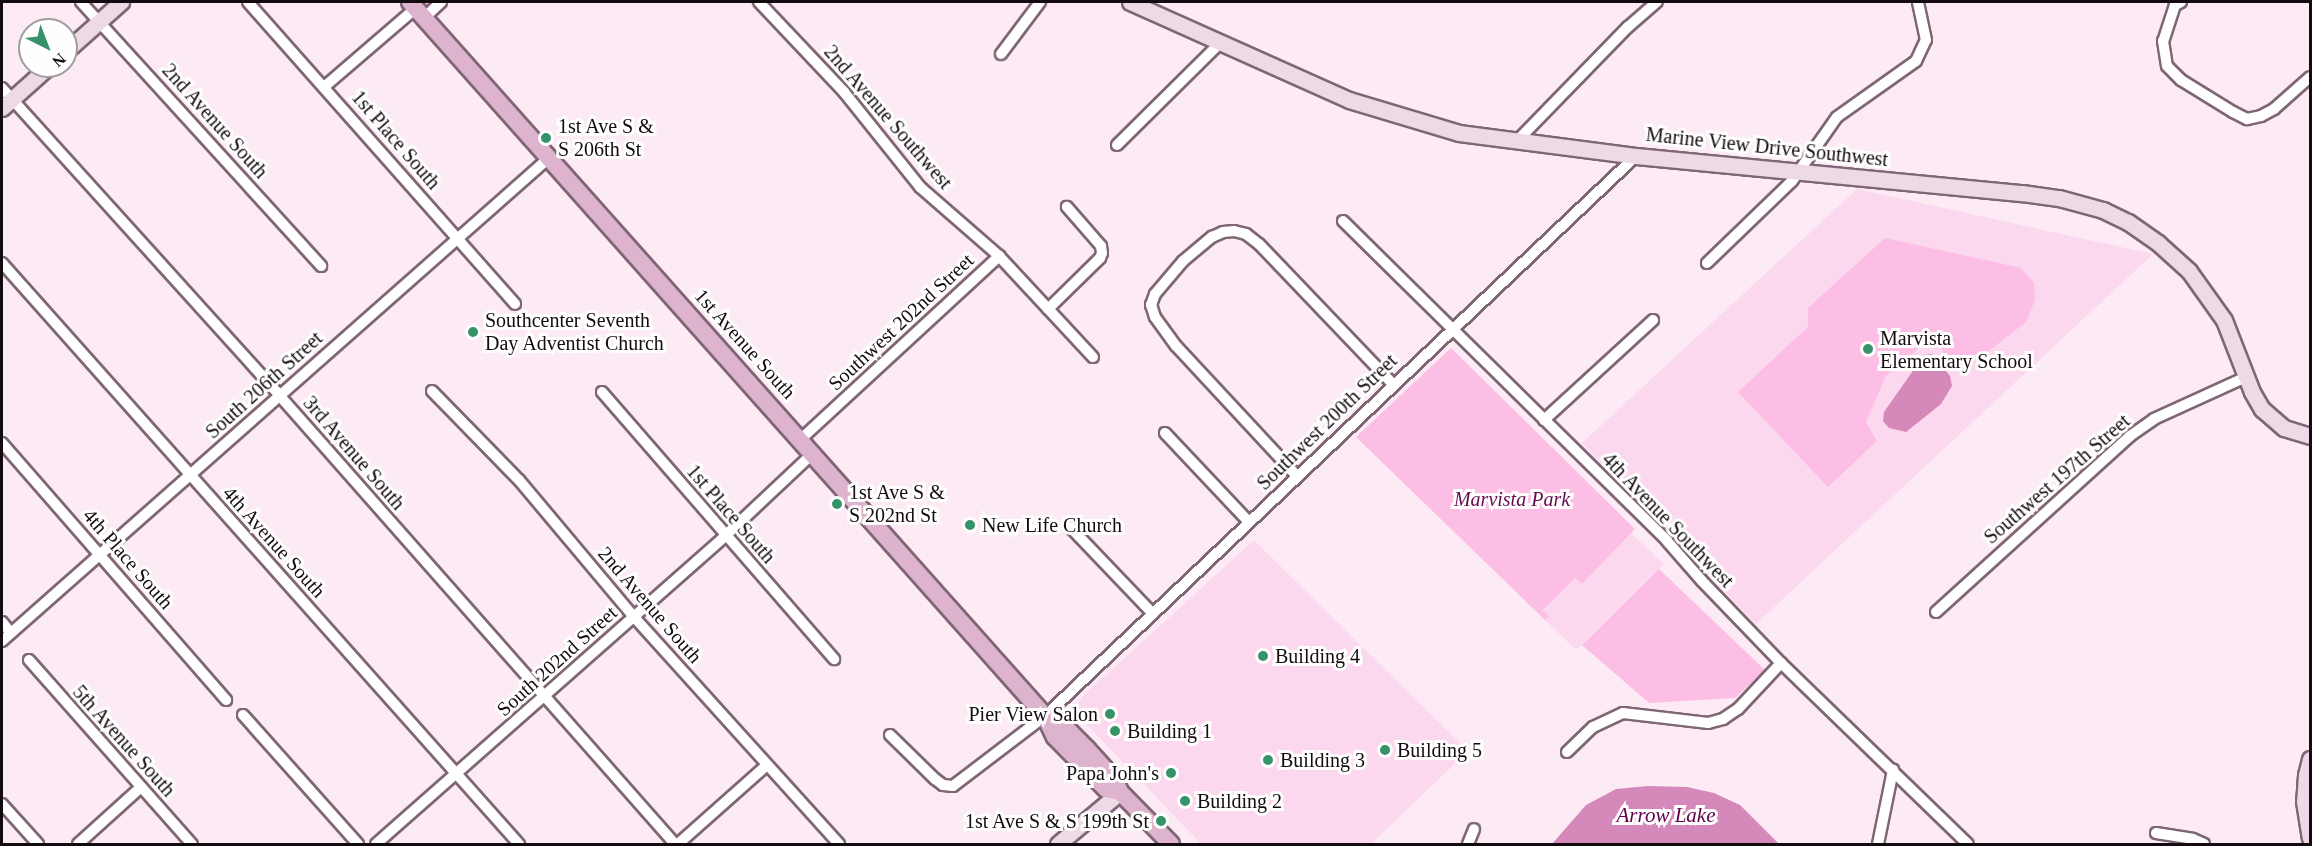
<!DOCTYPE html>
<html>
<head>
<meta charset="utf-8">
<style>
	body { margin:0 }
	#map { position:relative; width:2312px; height:846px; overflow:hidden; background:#fcebf5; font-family:Georgia,serif }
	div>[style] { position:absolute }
	.built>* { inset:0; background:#fcd8ee }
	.green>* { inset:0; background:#fcbee5 }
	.water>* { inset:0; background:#d489ba }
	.roads { filter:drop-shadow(2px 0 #7f6675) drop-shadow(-2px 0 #7f6675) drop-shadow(0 2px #7f6675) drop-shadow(0 -2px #7f6675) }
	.street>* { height:10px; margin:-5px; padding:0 5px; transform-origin:5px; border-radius:5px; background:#fff }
	.secondary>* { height:15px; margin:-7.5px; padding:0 7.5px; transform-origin:7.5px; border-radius:7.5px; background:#eed9e7 }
	.primary>* { height:16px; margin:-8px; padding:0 8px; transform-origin:8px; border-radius:8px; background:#ddb3ce }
	.dots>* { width:16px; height:16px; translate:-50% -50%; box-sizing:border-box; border:3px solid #fefefe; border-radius:50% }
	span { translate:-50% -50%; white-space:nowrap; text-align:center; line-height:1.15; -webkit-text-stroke:6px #fefefe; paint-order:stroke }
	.street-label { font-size:20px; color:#140b10 }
	.poi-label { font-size:20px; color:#140b10 }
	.left { translate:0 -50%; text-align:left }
	.right { translate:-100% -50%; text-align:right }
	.park-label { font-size:20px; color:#670b50; font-style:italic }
	.water-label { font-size:21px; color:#60014a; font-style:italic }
	.frame { position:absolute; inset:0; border:3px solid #140b10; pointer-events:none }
	.north { position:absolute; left:18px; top:18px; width:60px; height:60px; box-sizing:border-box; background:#fefefe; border:2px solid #a09d9f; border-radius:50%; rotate:138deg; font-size:16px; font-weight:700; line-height:24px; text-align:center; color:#140b10 }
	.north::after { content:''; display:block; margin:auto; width:21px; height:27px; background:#369269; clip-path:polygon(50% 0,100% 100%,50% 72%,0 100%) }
</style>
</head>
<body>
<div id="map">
	<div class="built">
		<i style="clip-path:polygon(1857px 189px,2153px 254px,1756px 624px,1582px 443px)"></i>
		<i style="clip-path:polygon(1631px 533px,1664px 564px,1576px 650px,1545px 620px,1549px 616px,1543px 611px,1575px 578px,1582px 583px)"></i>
		<i style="clip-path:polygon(1254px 540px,1468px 751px,1371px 844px,1201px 844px,1074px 711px,1082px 697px)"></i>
	</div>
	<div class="green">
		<i style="clip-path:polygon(1885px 238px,2021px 268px,2034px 283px,2035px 300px,2026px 322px,1962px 372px,1931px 338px,1886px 376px,1866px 422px,1877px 441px,1828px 487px,1738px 392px,1808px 327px,1808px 308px)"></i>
		<i style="clip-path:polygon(1451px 348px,1635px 529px,1582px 584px,1575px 578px,1543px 610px,1549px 616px,1545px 620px,1356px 437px)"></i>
		<i style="clip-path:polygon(1659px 569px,1765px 670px,1735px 698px,1649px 703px,1582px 645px)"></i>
	</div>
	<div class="water">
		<i style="clip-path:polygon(1932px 354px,1950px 376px,1952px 386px,1941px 404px,1906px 432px,1889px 428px,1883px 421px,1884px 412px,1924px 355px)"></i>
		<i style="clip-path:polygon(1648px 786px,1687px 787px,1714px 793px,1740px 805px,1779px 844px,1552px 844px,1586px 805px,1616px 789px)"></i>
	</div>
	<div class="roads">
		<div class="street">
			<i style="left:81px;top:2px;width:357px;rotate:47.7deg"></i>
			<i style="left:248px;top:2px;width:403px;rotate:48.5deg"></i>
			<i style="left:759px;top:2px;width:124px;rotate:46.6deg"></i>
			<i style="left:844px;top:92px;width:122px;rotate:51.3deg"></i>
			<i style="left:920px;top:187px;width:105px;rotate:41.1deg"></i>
			<i style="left:999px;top:256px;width:138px;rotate:47.1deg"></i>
			<i style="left:2181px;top:2px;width:7px;rotate:153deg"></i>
			<i style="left:2175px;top:5px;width:38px;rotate:108deg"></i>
			<i style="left:2163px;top:41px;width:25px;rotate:81deg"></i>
			<i style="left:2167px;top:66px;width:20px;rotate:45deg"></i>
			<i style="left:2181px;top:80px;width:61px;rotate:31.6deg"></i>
			<i style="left:2233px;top:112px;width:16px;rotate:27deg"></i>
			<i style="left:2247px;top:119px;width:14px;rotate:-12deg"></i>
			<i style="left:2261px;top:116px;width:15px;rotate:-28deg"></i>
			<i style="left:2274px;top:109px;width:48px;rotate:-41.6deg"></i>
			<i style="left:425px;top:17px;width:22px;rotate:-43deg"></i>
			<i style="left:1001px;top:54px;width:65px;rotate:-53.1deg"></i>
			<i style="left:324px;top:87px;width:121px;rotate:-40.7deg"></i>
			<i style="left:2px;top:88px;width:413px;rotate:47.9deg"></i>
			<i style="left:279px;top:395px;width:599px;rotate:48.59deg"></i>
			<i style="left:1516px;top:142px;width:161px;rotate:-45.8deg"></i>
			<i style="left:1628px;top:27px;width:38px;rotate:-41deg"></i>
			<i style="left:1117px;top:145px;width:145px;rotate:-44.7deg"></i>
			<i style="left:1343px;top:221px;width:455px;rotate:44.6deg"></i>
			<i style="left:1667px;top:541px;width:53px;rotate:48.8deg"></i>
			<i style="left:1702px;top:581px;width:114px;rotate:46.1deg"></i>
			<i style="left:1781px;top:663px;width:260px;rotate:44.1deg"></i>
			<i style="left:2px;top:263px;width:778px;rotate:48.34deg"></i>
			<i style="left:1707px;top:263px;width:118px;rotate:-44deg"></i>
			<i style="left:1792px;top:181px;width:78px;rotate:-54.9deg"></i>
			<i style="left:1837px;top:117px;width:97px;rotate:-35.3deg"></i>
			<i style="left:1916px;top:61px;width:23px;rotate:-65deg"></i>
			<i style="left:1926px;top:40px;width:39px;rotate:-102deg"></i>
			<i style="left:1048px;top:309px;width:73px;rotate:-44.4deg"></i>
			<i style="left:1100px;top:258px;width:5px;rotate:-68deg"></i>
			<i style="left:1102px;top:253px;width:7px;rotate:-98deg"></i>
			<i style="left:1101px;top:246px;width:52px;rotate:-131.1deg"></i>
			<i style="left:432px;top:391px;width:124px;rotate:45.7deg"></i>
			<i style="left:519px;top:480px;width:179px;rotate:50deg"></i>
			<i style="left:634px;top:617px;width:306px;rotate:47.9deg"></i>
			<i style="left:602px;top:392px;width:354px;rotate:49deg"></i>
			<i style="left:1544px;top:420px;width:148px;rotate:-42.5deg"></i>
			<i style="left:1165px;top:433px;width:122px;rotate:46.7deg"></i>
			<i style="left:801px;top:439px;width:270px;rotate:-42.7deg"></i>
			<i style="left:2px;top:443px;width:341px;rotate:48.9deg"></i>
			<i style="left:1297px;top:476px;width:178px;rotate:-132.9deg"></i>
			<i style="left:1176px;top:346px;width:36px;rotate:-126deg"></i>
			<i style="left:1155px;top:317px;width:13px;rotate:-108deg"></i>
			<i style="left:1151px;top:305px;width:12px;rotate:-70deg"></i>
			<i style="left:1155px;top:294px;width:43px;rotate:-49.7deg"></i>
			<i style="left:1183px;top:261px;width:38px;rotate:-40deg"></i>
			<i style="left:1212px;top:237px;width:12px;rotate:-24deg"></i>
			<i style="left:1223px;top:232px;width:11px;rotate:-5deg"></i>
			<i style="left:1234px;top:231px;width:12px;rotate:14deg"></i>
			<i style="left:1246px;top:234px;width:16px;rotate:38deg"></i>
			<i style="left:1259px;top:244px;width:194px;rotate:46.3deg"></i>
			<i style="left:1070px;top:527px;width:120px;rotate:46.3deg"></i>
			<i style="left:1936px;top:612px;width:262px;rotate:-42.2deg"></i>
			<i style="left:2130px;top:436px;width:29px;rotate:-35deg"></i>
			<i style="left:2154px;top:419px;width:101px;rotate:-24.5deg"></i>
			<i style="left:2px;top:622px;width:14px;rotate:51deg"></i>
			<i style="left:2px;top:641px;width:731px;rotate:-41.45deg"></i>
			<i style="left:29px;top:660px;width:246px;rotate:48.5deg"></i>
			<i style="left:243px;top:715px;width:173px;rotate:48.3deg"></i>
			<i style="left:890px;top:735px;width:63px;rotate:44.4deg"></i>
			<i style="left:935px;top:779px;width:10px;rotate:37deg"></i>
			<i style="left:943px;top:785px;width:10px;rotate:6deg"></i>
			<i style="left:953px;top:786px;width:116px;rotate:-37.3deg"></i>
			<i style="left:1045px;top:716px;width:814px;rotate:-43.46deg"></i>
			<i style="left:1567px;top:752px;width:36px;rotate:-44deg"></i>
			<i style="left:1593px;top:727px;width:33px;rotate:-25deg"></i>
			<i style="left:1623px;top:713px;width:86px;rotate:6.7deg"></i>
			<i style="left:1708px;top:723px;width:16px;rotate:-15deg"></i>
			<i style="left:1723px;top:719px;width:18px;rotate:-34deg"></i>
			<i style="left:1738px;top:709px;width:63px;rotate:-46.9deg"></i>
			<i style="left:2px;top:804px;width:54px;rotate:48deg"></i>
			<i style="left:2156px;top:833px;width:37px;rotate:9deg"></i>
			<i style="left:2193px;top:839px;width:12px;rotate:24deg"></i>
			<i style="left:78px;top:844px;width:85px;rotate:-42.1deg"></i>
			<i style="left:376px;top:844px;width:465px;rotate:-41.4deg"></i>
			<i style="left:725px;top:536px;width:121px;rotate:-43.3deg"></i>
			<i style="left:678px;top:844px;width:119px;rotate:-41.6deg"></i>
			<i style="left:1468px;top:844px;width:16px;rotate:-68deg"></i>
			<i style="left:1878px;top:844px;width:76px;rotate:-78.5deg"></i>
		</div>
		<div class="secondary">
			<i style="left:1130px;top:2px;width:240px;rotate:24.1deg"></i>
			<i style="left:1349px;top:100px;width:115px;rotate:16.7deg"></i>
			<i style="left:1459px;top:133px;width:178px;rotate:7.4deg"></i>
			<i style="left:1636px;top:156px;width:388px;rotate:5.5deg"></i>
			<i style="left:2022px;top:193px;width:37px;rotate:8deg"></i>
			<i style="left:2059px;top:198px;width:46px;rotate:15.3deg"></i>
			<i style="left:2103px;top:210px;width:28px;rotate:26deg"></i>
			<i style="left:2128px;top:222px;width:37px;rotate:35deg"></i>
			<i style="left:2158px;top:243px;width:42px;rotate:42.1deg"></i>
			<i style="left:2189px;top:271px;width:60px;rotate:54.5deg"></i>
			<i style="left:2224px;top:320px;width:77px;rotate:68.7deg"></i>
			<i style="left:2252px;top:392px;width:20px;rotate:60deg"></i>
			<i style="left:2262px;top:409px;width:29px;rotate:41deg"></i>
			<i style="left:2284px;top:428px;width:27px;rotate:17deg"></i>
			<i style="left:66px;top:51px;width:74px;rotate:-41.7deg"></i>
			<i style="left:2px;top:108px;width:63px;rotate:-41.8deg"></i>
			<i style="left:2310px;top:759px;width:16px;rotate:104deg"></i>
			<i style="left:2306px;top:775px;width:26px;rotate:94deg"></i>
			<i style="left:2304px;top:801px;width:37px;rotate:81deg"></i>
			<i style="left:1058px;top:844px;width:81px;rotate:-40deg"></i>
		</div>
		<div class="primary">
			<i style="left:410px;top:2px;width:956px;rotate:48.35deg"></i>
			<i style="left:1045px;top:716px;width:23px;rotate:65deg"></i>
			<i style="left:1055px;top:737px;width:73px;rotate:45.6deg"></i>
			<i style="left:1106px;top:789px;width:14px;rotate:12deg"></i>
			<i style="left:1045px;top:716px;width:21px;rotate:28deg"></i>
			<i style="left:1064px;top:726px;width:33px;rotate:45deg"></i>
			<i style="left:1087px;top:749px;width:42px;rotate:47.9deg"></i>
			<i style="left:1115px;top:780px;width:13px;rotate:67deg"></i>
			<i style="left:1120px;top:792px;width:73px;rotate:45.6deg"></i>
		</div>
	</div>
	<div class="dots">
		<i style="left:546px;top:138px;background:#369269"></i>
		<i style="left:473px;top:332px;background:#369269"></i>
		<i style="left:1868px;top:349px;background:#369269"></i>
		<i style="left:837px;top:504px;background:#369269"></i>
		<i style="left:970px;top:525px;background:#369269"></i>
		<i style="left:1263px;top:656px;background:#369269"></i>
		<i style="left:1110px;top:714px;background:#369269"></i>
		<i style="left:1115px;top:731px;background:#369269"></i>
		<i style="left:1385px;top:750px;background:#369269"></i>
		<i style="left:1268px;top:760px;background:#369269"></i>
		<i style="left:1171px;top:773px;background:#369269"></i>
		<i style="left:1185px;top:801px;background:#369269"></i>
		<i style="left:1161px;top:821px;background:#369269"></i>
	</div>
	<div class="street-label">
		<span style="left:888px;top:117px;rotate:49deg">2nd Avenue Southwest</span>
		<span style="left:215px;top:121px;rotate:48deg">2nd Avenue South</span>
		<span style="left:396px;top:140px;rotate:49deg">1st Place South</span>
		<span style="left:1767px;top:147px;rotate:6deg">Marine View Drive Southwest</span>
		<span style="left:901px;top:322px;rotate:-43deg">Southwest 202nd Street</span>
		<span style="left:745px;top:344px;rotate:48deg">1st Avenue South</span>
		<span style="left:264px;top:385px;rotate:-42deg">South 206th Street</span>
		<span style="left:1327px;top:422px;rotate:-44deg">Southwest 200th Street</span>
		<span style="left:354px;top:453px;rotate:49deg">3rd Avenue South</span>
		<span style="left:2057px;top:479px;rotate:-41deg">Southwest 197th Street</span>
		<span style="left:731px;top:514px;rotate:49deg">1st Place South</span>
		<span style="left:1668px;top:520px;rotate:46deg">4th Avenue Southwest</span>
		<span style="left:274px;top:542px;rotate:48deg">4th Avenue South</span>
		<span style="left:128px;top:559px;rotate:49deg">4th Place South</span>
		<span style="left:650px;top:605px;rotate:49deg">2nd Avenue South</span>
		<span style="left:557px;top:661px;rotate:-42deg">South 202nd Street</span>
		<span style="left:124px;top:741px;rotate:48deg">5th Avenue South</span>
	</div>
	<div class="poi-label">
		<span class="left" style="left:558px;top:138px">1st Ave S &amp;<br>S 206th St</span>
		<span class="left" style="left:485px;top:332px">Southcenter Seventh<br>Day Adventist Church</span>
		<span class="left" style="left:1880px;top:350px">Marvista<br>Elementary School</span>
		<span class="left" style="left:849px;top:504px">1st Ave S &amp;<br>S 202nd St</span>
		<span class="left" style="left:982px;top:525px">New Life Church</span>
		<span class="left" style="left:1275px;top:656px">Building 4</span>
		<span class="right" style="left:1098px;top:714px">Pier View Salon</span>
		<span class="left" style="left:1127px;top:731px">Building 1</span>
		<span class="left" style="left:1397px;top:750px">Building 5</span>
		<span class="left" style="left:1280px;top:760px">Building 3</span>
		<span class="right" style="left:1159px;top:773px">Papa John's</span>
		<span class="left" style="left:1197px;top:801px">Building 2</span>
		<span class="right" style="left:1149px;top:821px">1st Ave S &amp; S 199th St</span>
	</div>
	<div class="park-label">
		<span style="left:1512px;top:499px">Marvista Park</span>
	</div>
	<div class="water-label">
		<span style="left:1666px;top:815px">Arrow Lake</span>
	</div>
	<div class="frame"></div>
	<div class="north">N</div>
</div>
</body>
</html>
